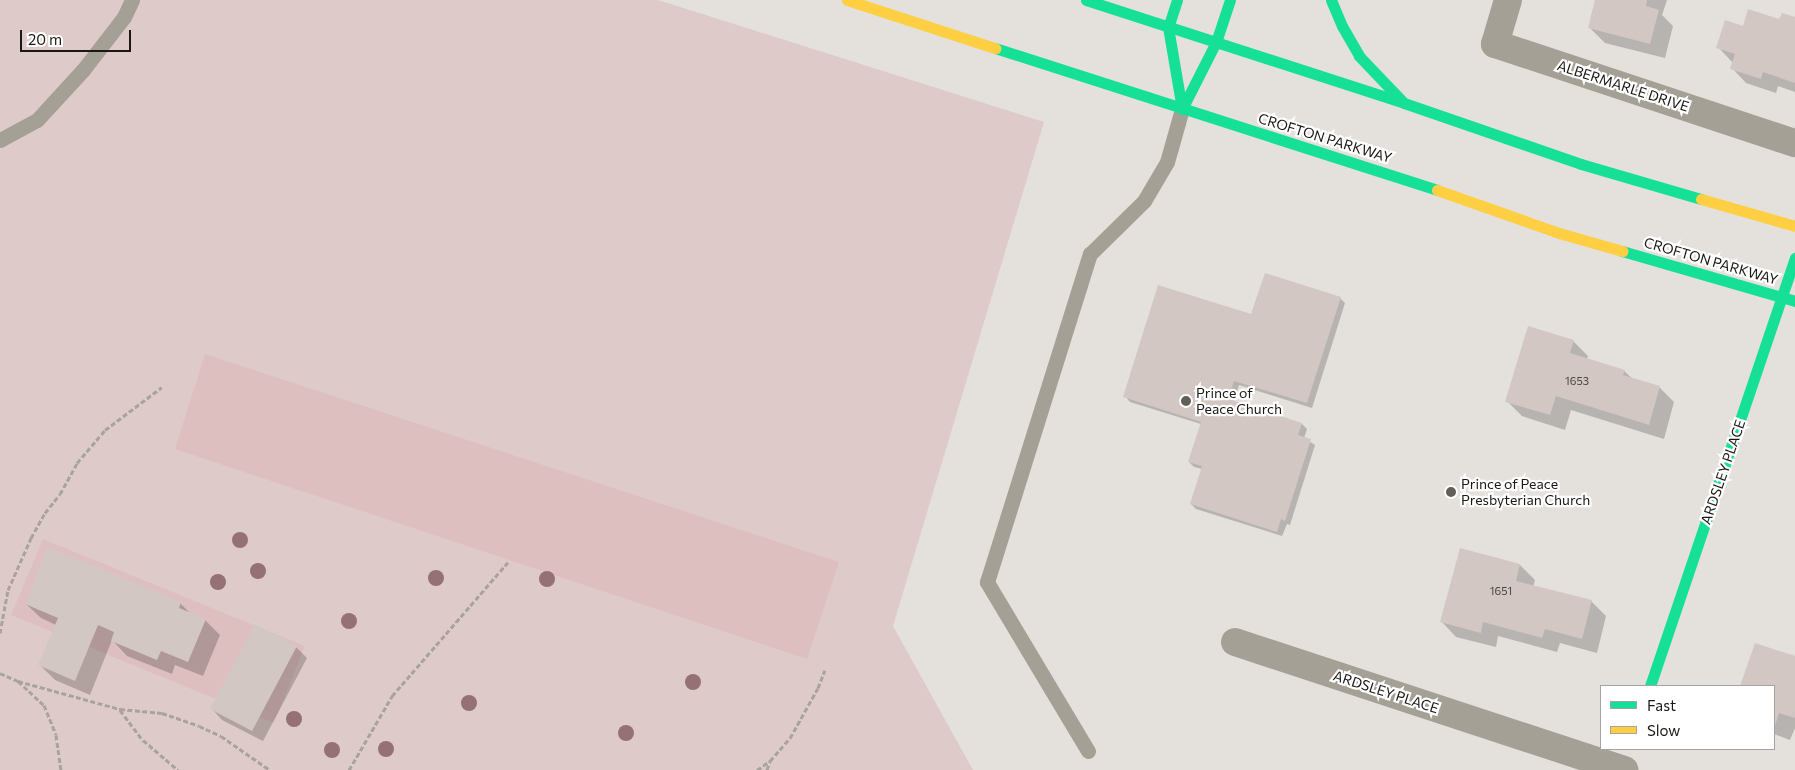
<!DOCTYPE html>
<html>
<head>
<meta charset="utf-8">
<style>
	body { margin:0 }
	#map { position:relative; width:1795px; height:770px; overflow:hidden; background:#e4e0dc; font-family:Commissioner,sans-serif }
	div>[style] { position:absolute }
	.green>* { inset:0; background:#decbc9 }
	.forest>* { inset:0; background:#debfbf }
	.shadow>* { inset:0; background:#0003 }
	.building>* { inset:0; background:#d2c7c2 }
	.path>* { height:3px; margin-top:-1.5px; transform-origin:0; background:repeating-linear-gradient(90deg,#a8a49d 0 5px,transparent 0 7.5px) }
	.lane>* { height:15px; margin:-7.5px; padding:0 7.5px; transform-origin:7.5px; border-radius:7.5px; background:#a5a096 }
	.street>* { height:28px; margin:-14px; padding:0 14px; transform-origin:14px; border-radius:14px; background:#a5a096 }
	.fast>* { height:11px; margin:-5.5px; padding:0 5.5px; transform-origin:5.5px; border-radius:5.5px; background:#16e098 }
	.slow>* { height:11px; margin:-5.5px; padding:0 5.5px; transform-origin:5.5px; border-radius:5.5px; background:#ffcf43 }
	.trees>* { width:16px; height:16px; margin:-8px; border-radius:50%; background:#957175 }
	.dots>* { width:14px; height:14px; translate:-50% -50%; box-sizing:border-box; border:2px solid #fff; border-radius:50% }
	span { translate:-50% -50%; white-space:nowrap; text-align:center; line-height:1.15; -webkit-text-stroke:4.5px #fff; paint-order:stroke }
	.number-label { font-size:11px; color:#484440 }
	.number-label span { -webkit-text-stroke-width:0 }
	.street-label { font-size:14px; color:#1a1815 }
	.poi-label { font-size:14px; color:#1a1815 }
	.left { translate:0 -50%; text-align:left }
	.legend { position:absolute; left:1600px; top:685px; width:175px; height:65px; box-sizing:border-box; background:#fff; border:1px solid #a3a3a1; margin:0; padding:6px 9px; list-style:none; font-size:15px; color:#1a1815 }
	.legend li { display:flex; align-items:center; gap:10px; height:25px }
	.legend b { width:25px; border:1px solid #a3a3a1 }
	.scale { position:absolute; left:20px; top:30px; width:111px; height:22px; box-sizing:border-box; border:2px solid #1a1815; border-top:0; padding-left:6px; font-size:15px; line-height:18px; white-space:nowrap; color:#1a1815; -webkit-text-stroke:4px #fff; paint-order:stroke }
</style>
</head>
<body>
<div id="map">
	<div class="green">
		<i style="clip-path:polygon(0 0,658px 0,1044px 122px,893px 626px,973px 770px,0 770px)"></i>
	</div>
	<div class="forest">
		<i style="clip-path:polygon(205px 354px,839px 562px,807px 659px,175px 449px)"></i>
		<i style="clip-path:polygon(43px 539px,305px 646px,274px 723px,11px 615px)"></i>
	</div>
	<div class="shadow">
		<i style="clip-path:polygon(1597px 0,1667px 0,1662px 15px,1673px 26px,1665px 58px,1605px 43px,1590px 28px)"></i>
		<i style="clip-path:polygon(1795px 19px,1795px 92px,1778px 86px,1776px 93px,1746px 83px,1732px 68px,1733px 63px,1718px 47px,1744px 27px)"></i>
		<i style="clip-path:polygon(1340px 298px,1345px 303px,1312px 408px,1239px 385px,1234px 402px,1302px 424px,1307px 429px,1304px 438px,1315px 445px,1290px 525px,1287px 524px,1282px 536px,1196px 509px,1191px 504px,1202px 469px,1194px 467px,1189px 462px,1201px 424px,1130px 402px,1125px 396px,1252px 316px)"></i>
		<i style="clip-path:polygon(1573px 341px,1588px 356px,1587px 359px,1624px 371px,1633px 379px,1660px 388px,1674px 402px,1664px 439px,1571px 410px,1565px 430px,1522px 416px,1507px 401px)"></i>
		<i style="clip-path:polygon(1520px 565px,1535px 580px,1533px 587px,1591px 601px,1606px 616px,1597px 653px,1560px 643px,1557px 652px,1498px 636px,1496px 647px,1456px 637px,1442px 622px)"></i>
		<i style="clip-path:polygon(180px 603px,192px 615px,205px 620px,220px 635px,203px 676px,175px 665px,172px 674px,127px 656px,112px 640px,90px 695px,55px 680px,40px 665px,56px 625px,41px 618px,26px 604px)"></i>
		<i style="clip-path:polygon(1756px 644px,1795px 657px,1795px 728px,1790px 740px,1774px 734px,1774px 686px,1742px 686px)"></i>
		<i style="clip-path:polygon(296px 647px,307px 658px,263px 741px,222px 720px,212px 709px)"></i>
	</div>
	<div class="building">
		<i style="clip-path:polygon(1595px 0,1647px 0,1646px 6px,1659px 10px,1650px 44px,1588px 28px)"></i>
		<i style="clip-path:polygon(1748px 9px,1779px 19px,1782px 13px,1795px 17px,1795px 83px,1763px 72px,1761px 79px,1730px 69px,1735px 54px,1716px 48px,1725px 20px,1743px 26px)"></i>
		<i style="clip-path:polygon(1265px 273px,1341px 297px,1307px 403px,1234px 381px,1228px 399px,1302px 423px,1298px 435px,1311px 439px,1285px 521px,1281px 519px,1277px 532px,1190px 504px,1202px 466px,1188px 462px,1201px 422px,1123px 397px,1158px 285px,1251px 314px)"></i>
		<i style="clip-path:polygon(1528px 326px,1574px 340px,1570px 353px,1625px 370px,1623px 375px,1660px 386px,1649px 425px,1556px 396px,1550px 415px,1505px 402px)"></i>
		<i style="clip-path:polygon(47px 547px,181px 602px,179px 608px,206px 619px,188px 662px,161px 651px,157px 660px,111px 641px,114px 632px,98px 625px,75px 681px,38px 665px,58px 618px,25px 604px)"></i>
		<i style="clip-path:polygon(1460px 548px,1520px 564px,1516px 581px,1592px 600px,1582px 639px,1545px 629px,1542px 638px,1483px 622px,1481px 633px,1440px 622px)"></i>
		<i style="clip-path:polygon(255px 624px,297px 646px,252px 731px,210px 709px)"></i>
		<i style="clip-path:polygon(1755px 643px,1795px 656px,1795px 718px,1779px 713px,1775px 726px,1774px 725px,1774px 686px,1740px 686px)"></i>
	</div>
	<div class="path">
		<i style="left:0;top:633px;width:44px;rotate:-79.5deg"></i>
		<i style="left:8px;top:590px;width:57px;rotate:-66.1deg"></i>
		<i style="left:31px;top:538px;width:29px;rotate:-61deg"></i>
		<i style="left:45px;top:513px;width:24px;rotate:-52deg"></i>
		<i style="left:60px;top:494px;width:35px;rotate:-61deg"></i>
		<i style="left:77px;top:463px;width:43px;rotate:-49.7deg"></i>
		<i style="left:105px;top:430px;width:71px;rotate:-37deg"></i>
		<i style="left:0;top:673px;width:20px;rotate:24deg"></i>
		<i style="left:18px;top:681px;width:35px;rotate:43deg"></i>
		<i style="left:44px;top:705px;width:32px;rotate:68deg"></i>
		<i style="left:56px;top:735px;width:35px;rotate:82deg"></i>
		<i style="left:18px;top:681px;width:106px;rotate:15.4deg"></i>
		<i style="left:120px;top:709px;width:42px;rotate:5.4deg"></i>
		<i style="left:162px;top:713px;width:39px;rotate:19deg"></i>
		<i style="left:199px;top:726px;width:24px;rotate:24deg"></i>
		<i style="left:221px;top:736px;width:60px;rotate:34.8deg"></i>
		<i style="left:120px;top:710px;width:38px;rotate:53deg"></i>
		<i style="left:143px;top:740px;width:46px;rotate:40.6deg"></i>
		<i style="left:349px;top:770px;width:86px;rotate:-59.8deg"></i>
		<i style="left:392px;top:696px;width:177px;rotate:-49.1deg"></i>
		<i style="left:757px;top:770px;width:16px;rotate:-35deg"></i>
		<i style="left:770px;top:761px;width:30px;rotate:-49deg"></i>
		<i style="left:790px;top:738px;width:57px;rotate:-60.8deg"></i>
		<i style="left:818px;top:688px;width:19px;rotate:-69deg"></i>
		<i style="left:767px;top:770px;width:9px;rotate:-72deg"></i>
	</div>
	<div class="lane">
		<i style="left:0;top:140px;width:42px;rotate:-28.4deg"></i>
		<i style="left:37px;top:120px;width:68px;rotate:-47.4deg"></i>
		<i style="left:83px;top:70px;width:67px;rotate:-52.3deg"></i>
		<i style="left:124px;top:17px;width:19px;rotate:-65deg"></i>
		<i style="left:1088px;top:751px;width:197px;rotate:-120.9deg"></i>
		<i style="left:987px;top:582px;width:344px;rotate:-72.6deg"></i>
		<i style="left:1090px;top:254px;width:76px;rotate:-44.5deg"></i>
		<i style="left:1144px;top:201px;width:45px;rotate:-59.5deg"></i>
		<i style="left:1167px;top:162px;width:55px;rotate:-74.2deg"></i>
	</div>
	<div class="street">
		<i style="left:1508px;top:0;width:46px;rotate:106.5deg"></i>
		<i style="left:1495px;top:44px;width:316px;rotate:18.3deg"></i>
		<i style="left:1235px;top:642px;width:410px;rotate:18.2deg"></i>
	</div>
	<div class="fast">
		<i style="left:1086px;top:0;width:334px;rotate:17.9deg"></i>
		<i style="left:1404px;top:103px;width:187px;rotate:19deg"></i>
		<i style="left:1581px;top:164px;width:125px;rotate:16.3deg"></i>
		<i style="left:1177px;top:0;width:28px;rotate:108deg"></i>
		<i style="left:1168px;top:27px;width:83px;rotate:80.3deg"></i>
		<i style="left:1331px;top:0;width:28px;rotate:67deg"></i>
		<i style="left:1342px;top:26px;width:34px;rotate:60deg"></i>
		<i style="left:1359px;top:56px;width:61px;rotate:46.3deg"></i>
		<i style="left:995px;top:48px;width:464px;rotate:17.8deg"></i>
		<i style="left:1182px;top:109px;width:75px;rotate:-63.1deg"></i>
		<i style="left:1216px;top:42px;width:44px;rotate:-71.6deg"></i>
		<i style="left:1622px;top:251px;width:180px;rotate:16.1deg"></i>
		<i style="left:1650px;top:686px;width:452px;rotate:-71.3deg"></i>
	</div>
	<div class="slow">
		<i style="left:847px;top:0;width:156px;rotate:18deg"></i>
		<i style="left:1437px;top:190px;width:129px;rotate:19.4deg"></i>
		<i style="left:1559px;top:233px;width:66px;rotate:15.9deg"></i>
		<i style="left:1701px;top:199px;width:98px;rotate:16deg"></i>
	</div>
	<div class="trees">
		<i style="left:240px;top:540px"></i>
		<i style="left:258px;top:571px"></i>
		<i style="left:436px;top:578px"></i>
		<i style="left:547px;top:579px"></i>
		<i style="left:218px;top:582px"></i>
		<i style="left:349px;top:621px"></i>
		<i style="left:693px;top:682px"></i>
		<i style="left:469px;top:703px"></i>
		<i style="left:294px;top:719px"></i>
		<i style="left:626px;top:733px"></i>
		<i style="left:386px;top:749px"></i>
		<i style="left:332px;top:750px"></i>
	</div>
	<div class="dots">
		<i style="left:1186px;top:401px;background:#615e5b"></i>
		<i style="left:1451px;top:492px;background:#615e5b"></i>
	</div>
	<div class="number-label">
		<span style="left:1577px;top:381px">1653</span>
		<span style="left:1501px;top:591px">1651</span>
	</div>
	<div class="street-label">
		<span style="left:1623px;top:86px;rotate:18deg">ALBERMARLE DRIVE</span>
		<span style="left:1325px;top:138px;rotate:17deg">CROFTON PARKWAY</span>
		<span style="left:1711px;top:261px;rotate:16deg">CROFTON PARKWAY</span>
		<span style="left:1723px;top:472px;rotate:-71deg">ARDSLEY PLACE</span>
		<span style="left:1386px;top:692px;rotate:18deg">ARDSLEY PLACE</span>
	</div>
	<div class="poi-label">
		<span class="left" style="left:1196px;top:401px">Prince of<br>Peace Church</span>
		<span class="left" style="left:1461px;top:492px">Prince of Peace<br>Presbyterian Church</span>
	</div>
	<ul class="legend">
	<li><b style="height:6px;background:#16e098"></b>Fast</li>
	<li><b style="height:6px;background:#ffcf43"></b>Slow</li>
	</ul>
	<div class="scale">20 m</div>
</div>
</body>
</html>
